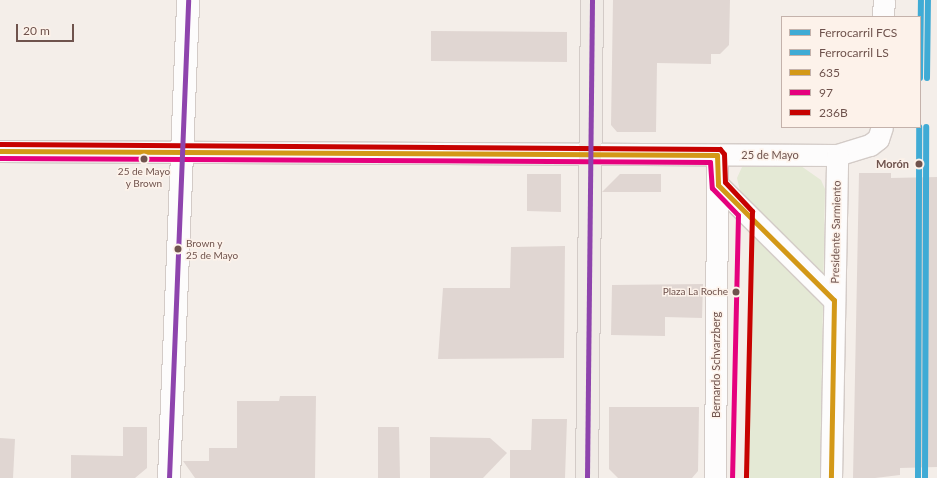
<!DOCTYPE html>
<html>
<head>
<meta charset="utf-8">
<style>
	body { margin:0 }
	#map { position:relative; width:937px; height:478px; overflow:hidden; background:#f4eee9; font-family:Lato,sans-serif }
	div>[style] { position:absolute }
	.green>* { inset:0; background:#e4e9d5 }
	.building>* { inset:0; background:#e0d6d2 }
	.roads { filter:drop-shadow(1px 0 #d3cbc7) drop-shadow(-1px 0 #d3cbc7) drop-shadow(0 1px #d3cbc7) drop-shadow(0 -1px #d3cbc7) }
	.street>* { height:21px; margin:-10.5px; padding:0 10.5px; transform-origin:10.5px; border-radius:10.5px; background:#fdfcfc }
	.secondary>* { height:22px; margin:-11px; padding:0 11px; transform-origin:11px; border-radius:11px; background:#fdfcfc }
	.primary>* { height:22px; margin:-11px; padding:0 11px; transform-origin:11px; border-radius:11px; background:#f0ebe6 }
	.bus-1>* { height:5px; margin:-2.5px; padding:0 2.5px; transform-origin:2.5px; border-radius:2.5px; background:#d39817 }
	.bus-2>* { height:5px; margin:-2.5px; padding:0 2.5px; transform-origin:2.5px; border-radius:2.5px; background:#e5007d }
	.bus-3>* { height:5px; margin:-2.5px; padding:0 2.5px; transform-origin:2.5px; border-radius:2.5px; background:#c70201 }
	.bus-4>* { height:5px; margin:-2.5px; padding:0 2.5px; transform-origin:2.5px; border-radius:2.5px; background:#8e44ad }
	.rail-1>* { height:6px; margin:-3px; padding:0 3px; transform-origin:3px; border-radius:3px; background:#3fabd5 }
	.rail-2>* { height:6px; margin:-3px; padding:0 3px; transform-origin:3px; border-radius:3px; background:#3fabd5 }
	.dots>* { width:11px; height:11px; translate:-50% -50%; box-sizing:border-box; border:2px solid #fdf2ea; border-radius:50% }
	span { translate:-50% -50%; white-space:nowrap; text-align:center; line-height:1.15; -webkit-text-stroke:3px #fdf2ea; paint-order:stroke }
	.bus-label { font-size:10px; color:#6f534d }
	.left { translate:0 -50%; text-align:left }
	.right { translate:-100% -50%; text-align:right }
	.street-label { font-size:11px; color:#6f534d }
	.stop-label { font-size:11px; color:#6f534d; font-weight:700 }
	.legend { position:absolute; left:781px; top:16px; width:140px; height:112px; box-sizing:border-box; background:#fdf2ea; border:1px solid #c4b2ab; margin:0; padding:5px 7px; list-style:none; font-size:12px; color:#6f534d }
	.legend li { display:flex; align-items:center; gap:8px; height:20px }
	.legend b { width:20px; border:1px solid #c4b2ab }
	.scale { position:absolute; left:16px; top:24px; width:58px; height:18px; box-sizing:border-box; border:2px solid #6f534d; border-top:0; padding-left:5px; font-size:12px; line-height:14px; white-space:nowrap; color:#6f534d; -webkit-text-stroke:3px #fdf2ea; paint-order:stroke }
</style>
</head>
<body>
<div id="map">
	<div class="green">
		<i style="clip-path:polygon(801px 166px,821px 180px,825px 189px,820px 478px,747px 478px,753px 208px,741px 195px,737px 178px,742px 167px)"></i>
	</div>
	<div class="building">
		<i style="clip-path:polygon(613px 0,730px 0,729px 45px,720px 54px,711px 54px,711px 64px,657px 63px,656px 132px,617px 132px,611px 125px)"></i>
		<i style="clip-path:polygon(431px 31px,567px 32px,567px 62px,431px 61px)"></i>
		<i style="clip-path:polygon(859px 173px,891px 173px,891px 178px,937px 177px,937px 467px,900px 468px,900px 475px,875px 478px,853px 478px)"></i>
		<i style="clip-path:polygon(527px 174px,561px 174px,561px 212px,527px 211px)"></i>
		<i style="clip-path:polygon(620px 174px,661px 174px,661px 192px,602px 192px)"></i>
		<i style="clip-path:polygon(565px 246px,564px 358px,438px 359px,443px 288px,510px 288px,511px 247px)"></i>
		<i style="clip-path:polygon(703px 284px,702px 318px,665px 317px,665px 336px,611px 335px,612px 285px)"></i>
		<i style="clip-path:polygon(280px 396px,316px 396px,315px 478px,195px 478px,183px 461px,209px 461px,209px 448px,237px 448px,237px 401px,279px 401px)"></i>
		<i style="clip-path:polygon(609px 407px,699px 407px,698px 471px,692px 478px,618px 478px,609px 469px)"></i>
		<i style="clip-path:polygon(532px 419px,567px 419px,565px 478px,510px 478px,510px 450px,531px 450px)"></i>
		<i style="clip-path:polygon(123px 427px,147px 427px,147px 468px,135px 478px,71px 478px,71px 455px,123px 456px)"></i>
		<i style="clip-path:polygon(378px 427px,399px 427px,400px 478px,378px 478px)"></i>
		<i style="clip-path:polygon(430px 437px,490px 438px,507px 453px,483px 478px,430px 478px)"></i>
		<i style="clip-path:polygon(0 438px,15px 439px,13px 478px,0 478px)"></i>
	</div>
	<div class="roads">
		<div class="street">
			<i style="left:883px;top:17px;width:17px;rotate:-87deg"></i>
			<i style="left:0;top:151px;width:837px;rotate:0.27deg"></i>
			<i style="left:837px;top:155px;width:34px;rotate:-17deg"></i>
			<i style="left:870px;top:145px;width:10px;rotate:-37deg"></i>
			<i style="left:878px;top:139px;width:13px;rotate:-72deg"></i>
			<i style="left:718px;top:185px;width:163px;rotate:44.8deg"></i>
			<i style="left:715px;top:478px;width:323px;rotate:-89.6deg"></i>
			<i style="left:831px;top:478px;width:323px;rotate:-88.9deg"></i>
		</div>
		<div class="secondary">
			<i style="left:169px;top:478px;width:478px;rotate:-87.7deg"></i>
		</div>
		<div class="primary">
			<i style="left:587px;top:478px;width:478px;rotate:-89.4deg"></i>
		</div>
	</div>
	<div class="bus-1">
		<i style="left:0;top:151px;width:717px;rotate:0.32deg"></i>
		<i style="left:717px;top:155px;width:30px;rotate:88deg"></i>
		<i style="left:718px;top:185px;width:163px;rotate:44.8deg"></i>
		<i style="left:834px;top:300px;width:178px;rotate:91deg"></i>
	</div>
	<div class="bus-2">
		<i style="left:0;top:158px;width:710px;rotate:0.32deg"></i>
		<i style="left:710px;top:162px;width:26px;rotate:86deg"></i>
		<i style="left:712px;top:188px;width:37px;rotate:46deg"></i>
		<i style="left:738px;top:215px;width:263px;rotate:91.3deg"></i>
	</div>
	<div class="bus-3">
		<i style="left:0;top:144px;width:720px;rotate:0.4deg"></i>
		<i style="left:720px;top:149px;width:6px;rotate:51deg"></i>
		<i style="left:724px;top:154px;width:28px;rotate:88deg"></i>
		<i style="left:725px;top:182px;width:40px;rotate:47deg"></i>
		<i style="left:752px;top:211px;width:267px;rotate:91.3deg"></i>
	</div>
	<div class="bus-4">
		<i style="left:169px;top:478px;width:478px;rotate:-87.7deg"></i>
		<i style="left:587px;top:478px;width:478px;rotate:-89.4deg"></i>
	</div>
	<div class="rail-1">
		<i style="left:920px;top:78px;width:78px;rotate:-89.3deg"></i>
		<i style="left:918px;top:478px;width:351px;rotate:-89.8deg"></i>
	</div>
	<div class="rail-2">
		<i style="left:927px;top:78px;width:78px;rotate:-89.3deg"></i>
		<i style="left:925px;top:478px;width:351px;rotate:-89.8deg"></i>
	</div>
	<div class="dots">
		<i style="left:144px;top:159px;background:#6f534d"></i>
		<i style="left:919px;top:164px;background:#6f534d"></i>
		<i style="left:178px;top:249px;background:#6f534d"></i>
		<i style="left:736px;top:292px;background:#6f534d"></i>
	</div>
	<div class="bus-label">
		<span style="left:144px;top:177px">25 de Mayo<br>y Brown</span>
		<span class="left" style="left:186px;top:249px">Brown y<br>25 de Mayo</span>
		<span class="right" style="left:728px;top:292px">Plaza La Roche</span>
	</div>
	<div class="street-label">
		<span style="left:770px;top:155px">25 de Mayo</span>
		<span style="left:836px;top:232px;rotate:-89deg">Presidente Sarmiento</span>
		<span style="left:716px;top:365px;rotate:-90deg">Bernardo Schvarzberg</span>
	</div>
	<div class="stop-label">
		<span class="right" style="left:909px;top:164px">Morón</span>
	</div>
	<ul class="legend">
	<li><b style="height:5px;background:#3fabd5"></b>Ferrocarril FCS</li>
	<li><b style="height:5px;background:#3fabd5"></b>Ferrocarril LS</li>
	<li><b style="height:5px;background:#d39817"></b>635</li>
	<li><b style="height:5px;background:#e5007d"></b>97</li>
	<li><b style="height:5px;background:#c70201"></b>236B</li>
	</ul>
	<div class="scale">20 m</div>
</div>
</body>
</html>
